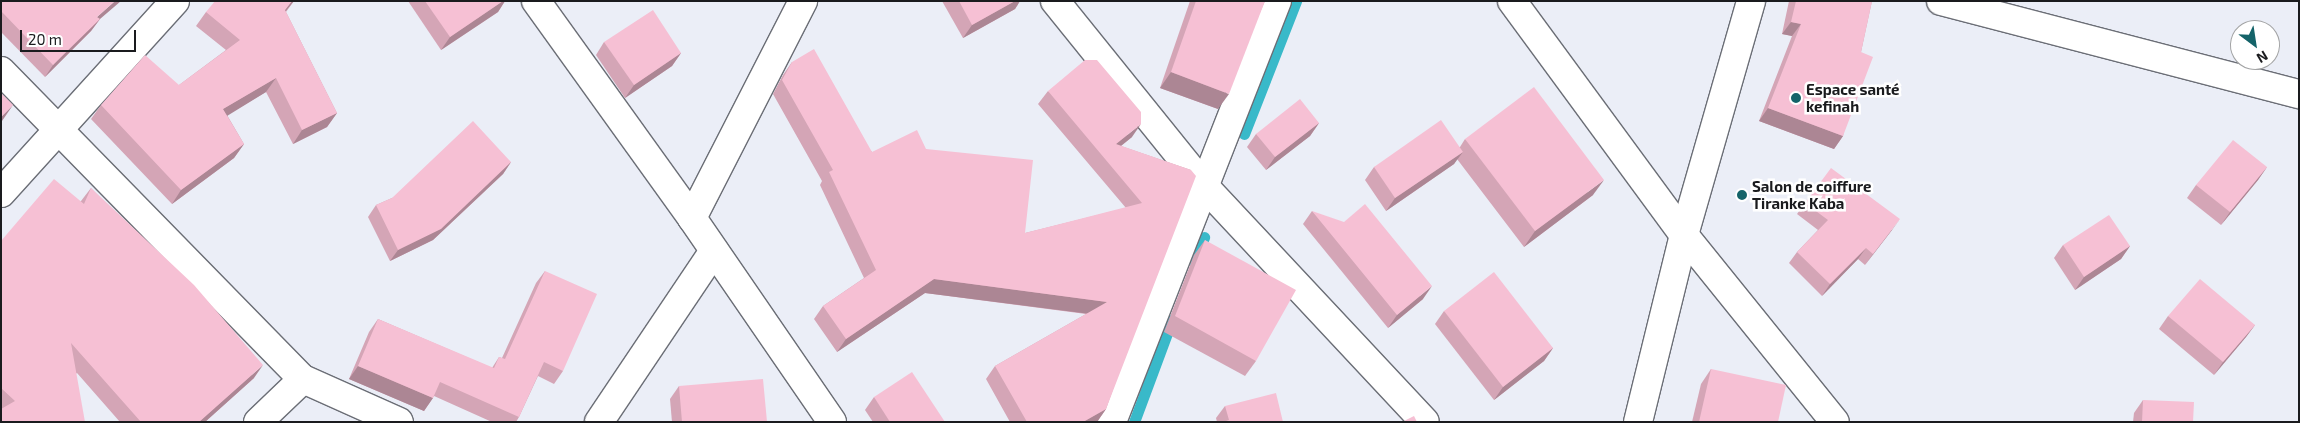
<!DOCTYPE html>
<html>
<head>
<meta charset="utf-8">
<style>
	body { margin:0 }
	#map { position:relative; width:2300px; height:423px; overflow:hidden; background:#ebeef7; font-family:"Exo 2",sans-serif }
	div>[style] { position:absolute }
	.stream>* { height:11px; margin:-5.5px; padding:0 5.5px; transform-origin:5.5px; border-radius:5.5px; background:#39b9c9 }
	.roads { filter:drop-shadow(1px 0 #6b6e76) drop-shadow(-1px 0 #6b6e76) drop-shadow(0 1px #6b6e76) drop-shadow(0 -1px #6b6e76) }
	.street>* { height:28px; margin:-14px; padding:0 14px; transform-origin:14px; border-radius:14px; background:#fff }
	.secondary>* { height:28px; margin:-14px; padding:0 14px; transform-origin:14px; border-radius:14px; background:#fff }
	.wall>* { inset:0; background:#d4a5b6 }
	.shaded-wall>* { inset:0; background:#ac8694 }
	.building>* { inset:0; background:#f6c0d4 }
	.dots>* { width:14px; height:14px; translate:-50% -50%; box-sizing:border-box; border:2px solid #fff; border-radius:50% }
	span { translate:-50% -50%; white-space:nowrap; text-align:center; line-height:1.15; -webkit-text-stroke:5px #fff; paint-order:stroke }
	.poi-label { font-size:15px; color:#1a1b1e; font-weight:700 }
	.left { translate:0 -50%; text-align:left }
	.frame { position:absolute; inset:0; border:2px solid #1a1b1e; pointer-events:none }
	.north { position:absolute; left:2230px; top:20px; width:50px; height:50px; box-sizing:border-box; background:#fff; border:1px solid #a3a4a5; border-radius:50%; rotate:149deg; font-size:14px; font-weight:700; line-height:20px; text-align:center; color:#1a1b1e }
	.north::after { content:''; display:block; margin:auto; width:18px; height:22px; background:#146369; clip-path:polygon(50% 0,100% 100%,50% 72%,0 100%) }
	.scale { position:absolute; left:20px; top:30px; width:116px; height:22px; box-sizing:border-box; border:2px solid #1a1b1e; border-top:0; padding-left:6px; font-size:15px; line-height:18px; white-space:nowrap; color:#1a1b1e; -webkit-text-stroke:4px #fff; paint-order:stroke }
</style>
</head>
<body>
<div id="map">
	<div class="stream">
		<i style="left:1244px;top:134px;width:143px;rotate:-68.6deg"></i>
		<i style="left:1194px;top:261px;width:26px;rotate:-67deg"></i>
		<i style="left:1134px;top:422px;width:109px;rotate:-69.6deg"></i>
	</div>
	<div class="roads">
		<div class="street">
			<i style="left:536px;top:1px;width:267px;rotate:54.3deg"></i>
			<i style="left:692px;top:218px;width:247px;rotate:55.5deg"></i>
			<i style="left:1055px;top:1px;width:240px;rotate:51.1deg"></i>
			<i style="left:1206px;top:188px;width:320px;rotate:46.9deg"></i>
			<i style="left:1941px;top:1px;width:370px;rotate:14.6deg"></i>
			<i style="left:1px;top:71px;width:431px;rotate:45.6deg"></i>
			<i style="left:303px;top:379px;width:105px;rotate:24.1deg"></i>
			<i style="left:1px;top:193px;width:259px;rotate:-47.8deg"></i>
			<i style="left:692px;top:218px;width:244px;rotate:-62.9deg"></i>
			<i style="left:258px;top:422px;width:62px;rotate:-43.7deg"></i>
			<i style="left:599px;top:422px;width:206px;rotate:-56.1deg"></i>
			<i style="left:1112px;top:422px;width:452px;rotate:-68.6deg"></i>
		</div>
		<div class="secondary">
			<i style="left:1512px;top:1px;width:290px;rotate:53.7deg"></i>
			<i style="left:1684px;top:235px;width:240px;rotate:51.1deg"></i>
			<i style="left:1638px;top:422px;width:193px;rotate:-76.2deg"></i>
			<i style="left:1684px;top:235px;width:243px;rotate:-74deg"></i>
		</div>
	</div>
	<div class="wall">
		<i style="clip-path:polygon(1px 1px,100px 19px,91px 31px,45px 77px,1px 32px)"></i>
		<i style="clip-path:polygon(294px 1px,286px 12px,337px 113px,327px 127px,293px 144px,266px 92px,227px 115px,244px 144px,234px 158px,172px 204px,91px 119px,101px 105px,179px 85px,226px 50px,196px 26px,206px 12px)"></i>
		<i style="clip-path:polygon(408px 1px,505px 1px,498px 12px,441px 50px)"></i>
		<i style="clip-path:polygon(942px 1px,1020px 1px,1015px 9px,963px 38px)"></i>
		<i style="clip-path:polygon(1190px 1px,1265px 1px,1218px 109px,1160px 88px)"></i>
		<i style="clip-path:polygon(1789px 1px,1872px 1px,1843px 136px,1834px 149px,1759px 121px,1792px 36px,1782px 34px)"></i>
		<i style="clip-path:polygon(604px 42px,681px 53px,672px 66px,625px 98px,596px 55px)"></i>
		<i style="clip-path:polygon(792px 62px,872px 152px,926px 149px,1025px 233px,1126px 208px,1038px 104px,1048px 91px,1132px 137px,1121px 146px,1191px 170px,1106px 409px,1097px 422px,1010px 422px,986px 379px,995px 366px,1086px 314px,925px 293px,837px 352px,814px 319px,823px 306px,864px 278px,820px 185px,822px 181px,773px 94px,783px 75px)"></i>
		<i style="clip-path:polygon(1319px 123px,1310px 136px,1266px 170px,1247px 147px,1256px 134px)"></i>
		<i style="clip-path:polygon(1465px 139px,1593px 195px,1524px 247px,1457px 159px,1454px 164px,1386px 211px,1365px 180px,1374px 167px,1460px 147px)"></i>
		<i style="clip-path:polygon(511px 162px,503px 174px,433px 240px,390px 261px,368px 217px,376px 205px,392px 198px)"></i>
		<i style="clip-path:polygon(2267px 167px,2258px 180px,2221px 225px,2187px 198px,2196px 185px)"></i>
		<i style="clip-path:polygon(91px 188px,254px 378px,205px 422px,120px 422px,77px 373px,1px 422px,1px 241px,81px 201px)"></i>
		<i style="clip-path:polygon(1805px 203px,1892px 230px,1865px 265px,1858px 259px,1822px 296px,1789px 263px,1797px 252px,1818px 230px,1797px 214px)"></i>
		<i style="clip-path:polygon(1312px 211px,1423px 299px,1388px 328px,1303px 224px)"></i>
		<i style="clip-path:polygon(1205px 240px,1256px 361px,1245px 376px,1164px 332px,1194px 255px)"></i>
		<i style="clip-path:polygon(2063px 245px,2130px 246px,2121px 259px,2075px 290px,2054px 258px)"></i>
		<i style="clip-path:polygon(545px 271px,563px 371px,554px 384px,538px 376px,519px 417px,516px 422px,492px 422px,434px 396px,424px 411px,349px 379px,369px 332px,378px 319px,492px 368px,499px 357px,502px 358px,536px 283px)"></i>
		<i style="clip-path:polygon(1444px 311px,1553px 348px,1544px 361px,1494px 400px,1435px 324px)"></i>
		<i style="clip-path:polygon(2168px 316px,2255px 325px,2246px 337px,2214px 375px,2159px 329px)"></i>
		<i style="clip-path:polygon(1711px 369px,1778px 422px,1692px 422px,1701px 384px)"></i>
		<i style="clip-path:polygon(679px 386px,767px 422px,672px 422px,670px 399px)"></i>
		<i style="clip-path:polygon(874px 397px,945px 422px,873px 422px,865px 410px)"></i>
		<i style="clip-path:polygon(2143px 400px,2193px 422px,2133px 422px,2134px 413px)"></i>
		<i style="clip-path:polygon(1225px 406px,1283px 422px,1217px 422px,1216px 418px)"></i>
	</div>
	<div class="shaded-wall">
		<i style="clip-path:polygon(115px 1px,121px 1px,100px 19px,91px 31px,45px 77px,53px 65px,97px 17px)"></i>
		<i style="clip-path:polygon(292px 1px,294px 1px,275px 24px,285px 10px)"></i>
		<i style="clip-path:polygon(503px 1px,505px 1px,498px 12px,441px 50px,450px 37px)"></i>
		<i style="clip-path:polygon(1015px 1px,1020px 1px,1015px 9px,963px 38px,972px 25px)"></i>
		<i style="clip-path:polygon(1791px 22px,1801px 24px,1792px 36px,1782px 34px)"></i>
		<i style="clip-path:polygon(681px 53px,672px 66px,625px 98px,634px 85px)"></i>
		<i style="clip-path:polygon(1171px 72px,1229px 94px,1218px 109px,1160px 88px)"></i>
		<i style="clip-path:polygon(276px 78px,266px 92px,214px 124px,223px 109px)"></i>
		<i style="clip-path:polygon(13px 105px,2px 121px,1px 122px,1px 117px)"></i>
		<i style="clip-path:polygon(1768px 108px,1843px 136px,1834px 149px,1759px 121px)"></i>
		<i style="clip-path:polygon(337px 113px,327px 127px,293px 144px,302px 130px)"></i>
		<i style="clip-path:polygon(1319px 123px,1310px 136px,1266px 170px,1275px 157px)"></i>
		<i style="clip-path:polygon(1141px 124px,1132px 137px,1107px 157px,1116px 144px)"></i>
		<i style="clip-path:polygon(244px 144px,234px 158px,172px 204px,181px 190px)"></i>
		<i style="clip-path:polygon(1463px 152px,1454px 164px,1386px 211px,1395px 198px)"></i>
		<i style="clip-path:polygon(511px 162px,503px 174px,433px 240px,390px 261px,398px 250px)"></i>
		<i style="clip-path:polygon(2267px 167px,2258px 180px,2221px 225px,2230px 212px)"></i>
		<i style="clip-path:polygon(1604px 180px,1593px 195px,1524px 247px,1535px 231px)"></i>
		<i style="clip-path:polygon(1900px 219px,1892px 230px,1865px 265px,1873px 254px)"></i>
		<i style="clip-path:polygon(2130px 246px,2121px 259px,2075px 290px,2084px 277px)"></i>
		<i style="clip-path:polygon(1866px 248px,1858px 259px,1822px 296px,1830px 284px)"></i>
		<i style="clip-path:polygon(934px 279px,1107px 302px,1098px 315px,925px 293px,837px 352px,846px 339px)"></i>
		<i style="clip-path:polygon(1432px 286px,1423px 299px,1388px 328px,1397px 315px)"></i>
		<i style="clip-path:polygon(2255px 325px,2246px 337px,2214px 375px,2223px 362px)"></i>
		<i style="clip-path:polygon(1553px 348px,1544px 361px,1494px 400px,1503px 387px)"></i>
		<i style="clip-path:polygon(263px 365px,254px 378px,205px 422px,199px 422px)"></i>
		<i style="clip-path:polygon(358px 366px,433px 398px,424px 411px,349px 379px)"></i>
		<i style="clip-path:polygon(1106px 409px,1097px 422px,1083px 422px)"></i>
	</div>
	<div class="building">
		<i style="clip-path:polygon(1px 1px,115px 1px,97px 17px,100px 19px,53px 65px,1px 11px)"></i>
		<i style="clip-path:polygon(215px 1px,292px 1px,285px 10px,337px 113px,302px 130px,276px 78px,223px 109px,244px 144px,181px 190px,101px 105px,145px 55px,179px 85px,240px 40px,206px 12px)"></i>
		<i style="clip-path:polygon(425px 1px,503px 1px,450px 37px)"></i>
		<i style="clip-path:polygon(959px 1px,1015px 1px,972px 25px)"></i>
		<i style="clip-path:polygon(1196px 1px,1265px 1px,1229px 94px,1171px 72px)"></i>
		<i style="clip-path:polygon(1796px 1px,1872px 1px,1861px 52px,1873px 57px,1843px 136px,1768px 108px,1801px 24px,1791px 22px)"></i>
		<i style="clip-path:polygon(653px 10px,681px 53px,634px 85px,604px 42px)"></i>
		<i style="clip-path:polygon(814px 49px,872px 152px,917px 130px,926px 149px,1033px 160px,1025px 233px,1142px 203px,1048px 91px,1085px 60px,1097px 60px,1141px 112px,1141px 124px,1116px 144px,1191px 170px,1196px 176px,1106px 409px,1083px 422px,1027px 422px,995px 366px,1107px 302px,934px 279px,846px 339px,823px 306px,876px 270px,829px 172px,833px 170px,782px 80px,792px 62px)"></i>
		<i style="clip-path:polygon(1534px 87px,1604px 180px,1535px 231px,1465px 139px)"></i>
		<i style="clip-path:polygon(1px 93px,13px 105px,1px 117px)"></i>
		<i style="clip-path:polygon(1300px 99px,1319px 123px,1275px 157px,1256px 134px)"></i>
		<i style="clip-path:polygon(1441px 120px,1463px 152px,1395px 198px,1374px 167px)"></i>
		<i style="clip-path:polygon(473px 121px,511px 162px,441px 229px,398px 250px,376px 205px,392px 198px)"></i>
		<i style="clip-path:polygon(2233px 140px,2267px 167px,2230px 212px,2196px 185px)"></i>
		<i style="clip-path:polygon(1831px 168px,1900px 219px,1873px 254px,1866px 248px,1830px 284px,1797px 252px,1828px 220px,1805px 203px)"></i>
		<i style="clip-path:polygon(54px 179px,84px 204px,91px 188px,194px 285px,263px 365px,199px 422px,141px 422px,71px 343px,85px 422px,1px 422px,1px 409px,15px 401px,1px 388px,1px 241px)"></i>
		<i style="clip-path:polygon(1365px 204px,1432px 286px,1397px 315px,1312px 211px,1344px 222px)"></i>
		<i style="clip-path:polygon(2109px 215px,2130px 246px,2084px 277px,2063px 245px)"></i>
		<i style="clip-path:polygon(1205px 240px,1296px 290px,1256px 361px,1175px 316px)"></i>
		<i style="clip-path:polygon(545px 271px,597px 294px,563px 371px,544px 362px,519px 417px,440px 382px,433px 398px,358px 366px,378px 319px,494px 368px,499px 357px,505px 359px)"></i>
		<i style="clip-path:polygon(1494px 272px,1553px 348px,1503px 387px,1444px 311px)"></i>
		<i style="clip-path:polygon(2200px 279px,2255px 325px,2223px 362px,2168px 316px)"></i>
		<i style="clip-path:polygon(1711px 369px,1786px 385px,1778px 422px,1699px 422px)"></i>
		<i style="clip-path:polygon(912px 372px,945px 422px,890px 422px,874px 397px)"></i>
		<i style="clip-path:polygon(763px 379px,767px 422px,682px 422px,679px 386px)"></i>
		<i style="clip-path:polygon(1276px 393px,1283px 422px,1223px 422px,1229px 420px,1225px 406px)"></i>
		<i style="clip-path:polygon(2143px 400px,2194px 402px,2193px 422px,2142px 422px)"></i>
		<i style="clip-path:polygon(1414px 416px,1417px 422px,1402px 422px)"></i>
	</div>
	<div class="dots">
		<i style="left:1796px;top:98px;background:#146369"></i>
		<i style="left:1742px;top:195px;background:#146369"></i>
	</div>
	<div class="poi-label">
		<span class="left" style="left:1806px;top:98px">Espace santé<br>kefinah</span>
		<span class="left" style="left:1752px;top:195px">Salon de coiffure<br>Tiranke Kaba</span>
	</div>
	<div class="frame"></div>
	<div class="north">N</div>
	<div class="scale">20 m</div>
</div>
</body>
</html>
